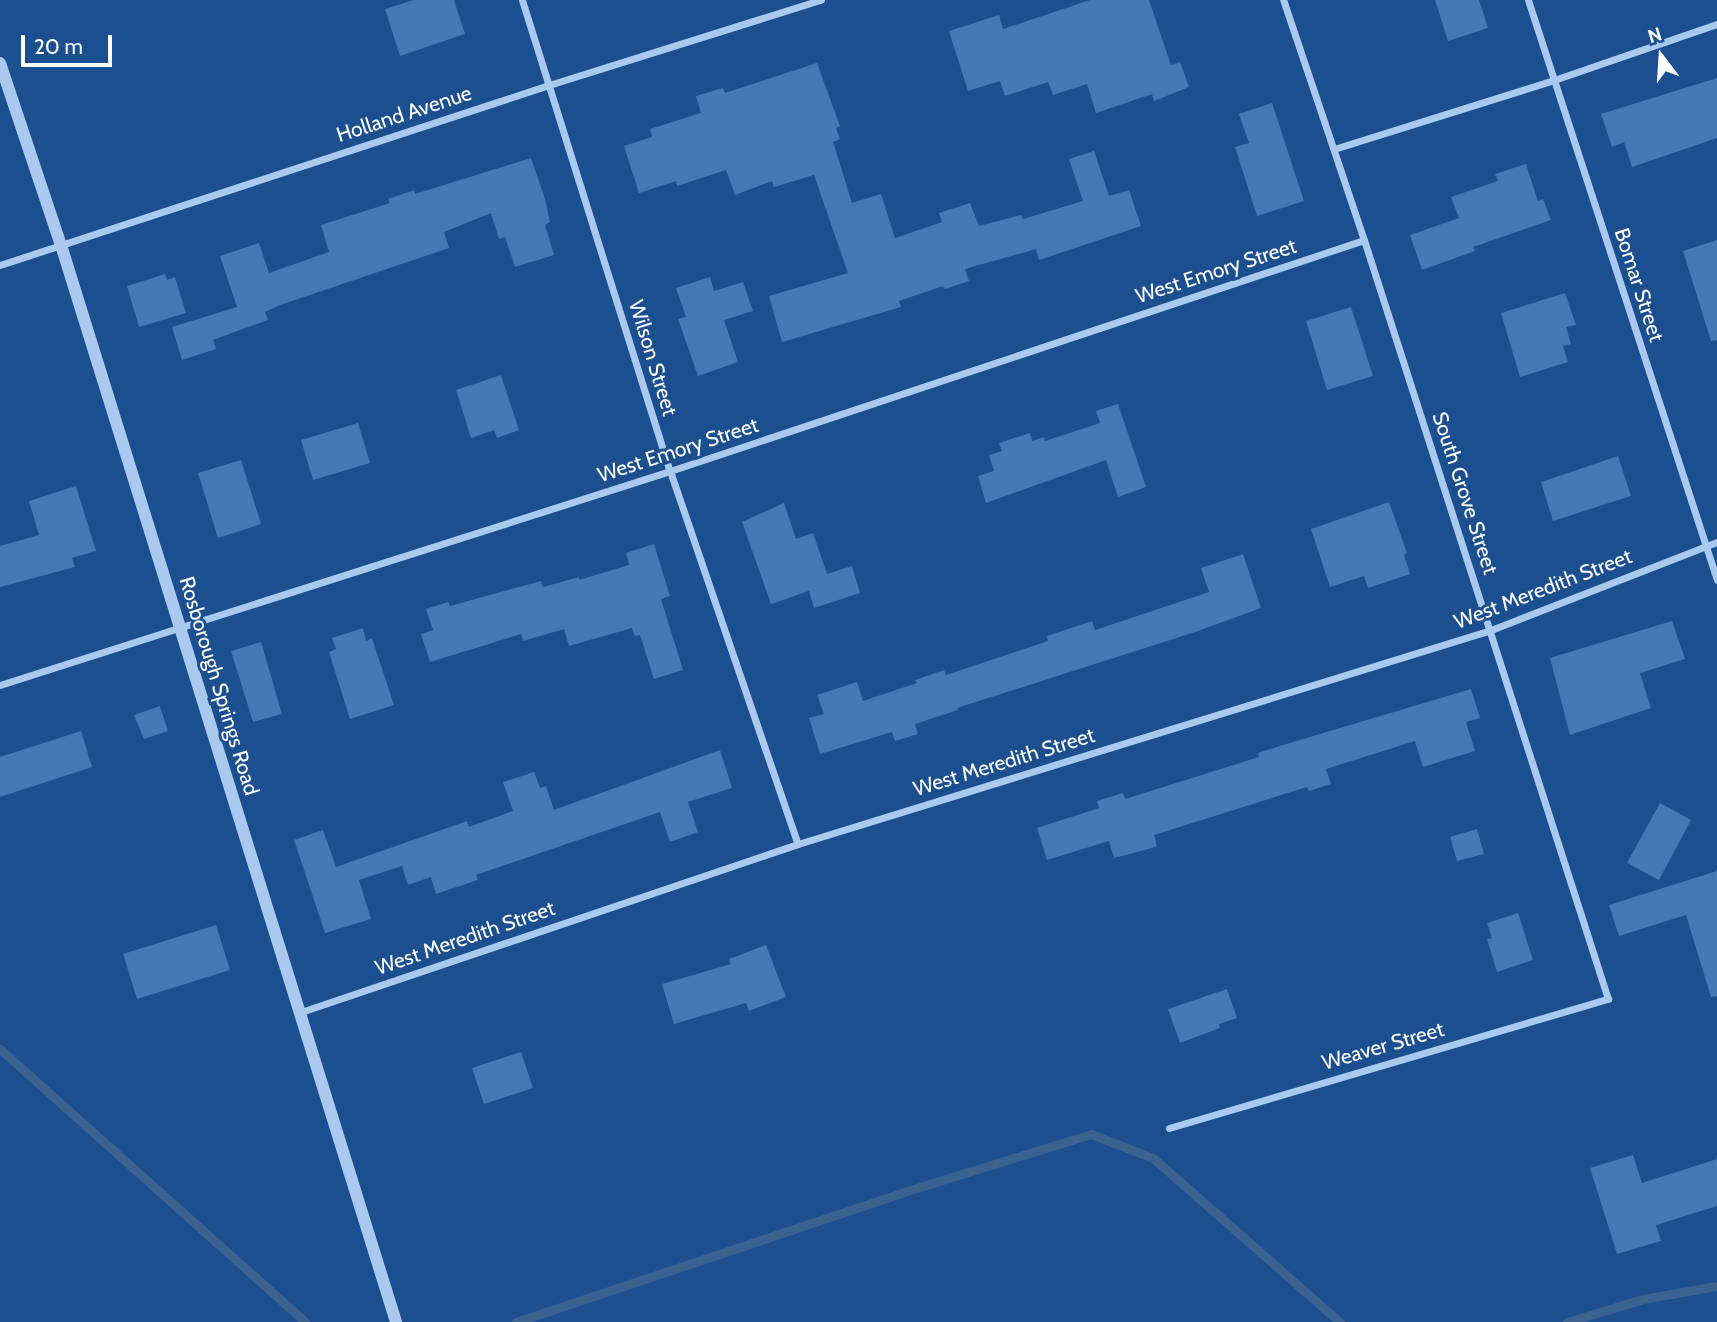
<!DOCTYPE html>
<html>
<head>
<meta charset="utf-8">
<style>
	body { margin:0 }
	#map { position:relative; width:1717px; height:1322px; overflow:hidden; background:#1b4f8f; font-family:Cabin,sans-serif }
	div>[style] { position:absolute }
	.stream>* { height:9px; margin:-4.5px; padding:0 4.5px; transform-origin:4.5px; border-radius:4.5px; background:#3c6290 }
	.building>* { inset:0; background:#4478b7 }
	.minor>* { height:7px; margin:-3.5px; padding:0 3.5px; transform-origin:3.5px; border-radius:3.5px; background:#a9c9ee }
	.tertiary>* { height:12px; margin:-6px; padding:0 6px; transform-origin:6px; border-radius:6px; background:#a9c9ee }
	span { translate:-50% -50%; white-space:nowrap; text-align:center; line-height:1.15; -webkit-text-stroke:6px #1b4f8f; paint-order:stroke }
	.street-label { font-size:21px; color:#fff }
	.north { position:absolute; left:1626px; top:21px; width:70px; height:70px; -webkit-text-stroke:5px #1b4f8f; paint-order:stroke; rotate:343deg; font-size:19px; font-weight:700; line-height:28px; text-align:center; color:#fff }
	.north::after { content:''; display:block; margin:auto; width:24px; height:32px; background:#fff; clip-path:polygon(50% 0,100% 100%,50% 72%,0 100%) }
	.scale { position:absolute; left:21px; top:35px; width:91px; height:32px; box-sizing:border-box; border:4px solid #fff; border-top:0; padding-left:9px; font-size:21px; line-height:24px; white-space:nowrap; color:#fff; -webkit-text-stroke:5px #1b4f8f; paint-order:stroke }
</style>
</head>
<body>
<div id="map">
	<div class="stream">
		<i style="left:0;top:1049px;width:409px;rotate:41.8deg"></i>
		<i style="left:516px;top:1322px;width:412px;rotate:-18.5deg"></i>
		<i style="left:907px;top:1191px;width:193px;rotate:-17.2deg"></i>
		<i style="left:1091px;top:1134px;width:66px;rotate:21.2deg"></i>
		<i style="left:1153px;top:1158px;width:249px;rotate:41.3deg"></i>
		<i style="left:1567px;top:1322px;width:79px;rotate:-16.8deg"></i>
		<i style="left:1643px;top:1299px;width:75px;rotate:-10deg"></i>
	</div>
	<div class="building">
		<i style="clip-path:polygon(414px 0,454px 0,465px 34px,400px 56px,385px 9px)"></i>
		<i style="clip-path:polygon(1090px 0,1149px 0,1171px 65px,1180px 62px,1189px 87px,1154px 101px,1152px 94px,1096px 113px,1087px 84px,1053px 95px,1048px 82px,1005px 96px,1000px 81px,968px 91px,949px 31px,999px 15px,1003px 29px)"></i>
		<i style="clip-path:polygon(1435px 0,1479px 0,1488px 28px,1448px 41px)"></i>
		<i style="clip-path:polygon(817px 63px,840px 126px,836px 128px,840px 139px,833px 142px,852px 203px,881px 194px,895px 238px,942px 222px,939px 213px,970px 203px,979px 226px,1021px 215px,1023px 219px,1083px 201px,1069px 159px,1094px 151px,1109px 196px,1129px 190px,1141px 226px,1039px 260px,1036px 249px,965px 269px,969px 281px,945px 289px,943px 286px,899px 301px,901px 307px,782px 342px,769px 296px,848px 273px,814px 175px,774px 187px,772px 181px,735px 195px,726px 170px,677px 186px,676px 181px,639px 193px,624px 146px,652px 137px,650px 129px,701px 113px,696px 96px,723px 88px,725px 93px)"></i>
		<i style="clip-path:polygon(1717px 78px,1717px 138px,1632px 167px,1624px 142px,1612px 147px,1601px 114px)"></i>
		<i style="clip-path:polygon(1272px 103px,1304px 201px,1257px 216px,1235px 147px,1249px 143px,1239px 114px)"></i>
		<i style="clip-path:polygon(531px 158px,545px 199px,550px 222px,545px 225px,554px 255px,515px 267px,505px 237px,499px 239px,491px 213px,444px 232px,449px 248px,280px 305px,265px 312px,268px 320px,213px 340px,216px 349px,182px 360px,172px 327px,237px 307px,220px 256px,259px 243px,269px 273px,329px 252px,321px 225px,390px 203px,388px 199px,414px 190px,415px 194px)"></i>
		<i style="clip-path:polygon(1526px 164px,1538px 201px,1543px 199px,1551px 220px,1473px 247px,1475px 251px,1422px 270px,1410px 235px,1459px 218px,1451px 197px,1498px 181px,1495px 174px)"></i>
		<i style="clip-path:polygon(1717px 240px,1717px 340px,1711px 341px,1683px 251px)"></i>
		<i style="clip-path:polygon(165px 274px,167px 280px,175px 277px,186px 313px,139px 327px,127px 286px)"></i>
		<i style="clip-path:polygon(710px 277px,714px 291px,743px 282px,753px 311px,724px 320px,738px 362px,698px 376px,678px 319px,686px 317px,676px 288px)"></i>
		<i style="clip-path:polygon(1565px 293px,1576px 325px,1566px 327px,1571px 344px,1563px 346px,1568px 362px,1520px 377px,1501px 313px)"></i>
		<i style="clip-path:polygon(1351px 307px,1373px 376px,1327px 390px,1306px 321px)"></i>
		<i style="clip-path:polygon(501px 375px,519px 430px,497px 438px,494px 430px,471px 438px,456px 390px)"></i>
		<i style="clip-path:polygon(1118px 404px,1146px 487px,1118px 497px,1106px 460px,986px 503px,978px 476px,994px 471px,989px 455px,1002px 451px,999px 443px,1030px 433px,1032px 441px,1044px 437px,1045px 441px,1100px 423px,1096px 411px)"></i>
		<i style="clip-path:polygon(358px 423px,370px 463px,313px 480px,301px 440px)"></i>
		<i style="clip-path:polygon(1618px 456px,1631px 496px,1553px 521px,1541px 482px)"></i>
		<i style="clip-path:polygon(241px 460px,261px 524px,218px 538px,198px 473px)"></i>
		<i style="clip-path:polygon(76px 486px,96px 551px,72px 558px,75px 567px,0 587px,0 546px,39px 535px,29px 501px)"></i>
		<i style="clip-path:polygon(1389px 502px,1407px 553px,1404px 555px,1410px 574px,1368px 588px,1364px 576px,1330px 587px,1311px 529px)"></i>
		<i style="clip-path:polygon(784px 503px,796px 539px,813px 533px,827px 574px,852px 566px,860px 593px,814px 608px,809px 591px,771px 604px,742px 522px)"></i>
		<i style="clip-path:polygon(654px 544px,670px 596px,661px 599px,683px 670px,654px 679px,640px 635px,635px 636px,632px 628px,569px 646px,564px 629px,523px 641px,521px 634px,430px 662px,421px 634px,433px 630px,426px 609px,448px 602px,450px 606px,541px 581px,543px 587px,579px 577px,579px 580px,629px 565px,626px 553px)"></i>
		<i style="clip-path:polygon(1243px 554px,1261px 608px,1195px 632px,957px 708px,958px 710px,915px 724px,918px 734px,895px 741px,892px 732px,820px 754px,809px 718px,824px 714px,817px 695px,857px 682px,863px 701px,917px 683px,915px 680px,944px 670px,946px 675px,1048px 641px,1047px 636px,1092px 621px,1095px 630px,1209px 592px,1201px 568px)"></i>
		<i style="clip-path:polygon(1672px 621px,1685px 659px,1640px 673px,1651px 708px,1570px 735px,1550px 658px)"></i>
		<i style="clip-path:polygon(363px 628px,366px 641px,372px 638px,394px 705px,350px 719px,329px 652px,336px 649px,332px 638px)"></i>
		<i style="clip-path:polygon(261px 642px,282px 714px,253px 722px,231px 651px)"></i>
		<i style="clip-path:polygon(1471px 689px,1480px 718px,1466px 722px,1475px 751px,1423px 767px,1415px 741px,1326px 769px,1331px 784px,1309px 791px,1307px 787px,1154px 835px,1157px 846px,1152px 848px,1114px 858px,1109px 841px,1047px 860px,1037px 828px,1099px 808px,1097px 801px,1123px 793px,1125px 799px,1259px 757px,1258px 753px,1283px 745px)"></i>
		<i style="clip-path:polygon(160px 706px,168px 731px,144px 739px,134px 715px)"></i>
		<i style="clip-path:polygon(81px 731px,92px 767px,0 797px,0 757px)"></i>
		<i style="clip-path:polygon(720px 750px,732px 788px,688px 802px,698px 832px,670px 842px,660px 812px,476px 875px,478px 880px,436px 894px,431px 877px,408px 885px,402px 866px,359px 880px,371px 919px,325px 933px,294px 840px,323px 830px,336px 867px,467px 821px,469px 827px,513px 811px,503px 782px,534px 772px,540px 788px,546px 786px,554px 810px)"></i>
		<i style="clip-path:polygon(1660px 803px,1691px 820px,1659px 880px,1627px 863px)"></i>
		<i style="clip-path:polygon(1477px 829px,1484px 854px,1457px 861px,1450px 837px)"></i>
		<i style="clip-path:polygon(1717px 871px,1717px 996px,1711px 997px,1686px 915px,1619px 936px,1609px 905px)"></i>
		<i style="clip-path:polygon(1518px 913px,1533px 960px,1497px 972px,1487px 939px,1492px 938px,1487px 923px)"></i>
		<i style="clip-path:polygon(216px 925px,230px 970px,137px 999px,123px 954px)"></i>
		<i style="clip-path:polygon(766px 945px,786px 997px,749px 1011px,746px 1003px,674px 1024px,662px 984px,731px 964px,729px 959px)"></i>
		<i style="clip-path:polygon(1227px 989px,1237px 1018px,1219px 1024px,1220px 1028px,1180px 1043px,1168px 1009px)"></i>
		<i style="clip-path:polygon(521px 1052px,533px 1088px,484px 1104px,472px 1068px)"></i>
		<i style="clip-path:polygon(1633px 1155px,1642px 1183px,1717px 1159px,1717px 1206px,1656px 1225px,1661px 1241px,1617px 1254px,1590px 1168px)"></i>
	</div>
	<div class="minor">
		<i style="left:522px;top:0;width:494px;rotate:72.6deg"></i>
		<i style="left:670px;top:471px;width:394px;rotate:71.1deg"></i>
		<i style="left:1528px;top:0;width:610px;rotate:71.95deg"></i>
		<i style="left:1334px;top:149px;width:231px;rotate:-17.4deg"></i>
		<i style="left:1554px;top:80px;width:172px;rotate:-19deg"></i>
		<i style="left:0;top:265px;width:578px;rotate:-18.15deg"></i>
		<i style="left:549px;top:85px;width:285px;rotate:-17.4deg"></i>
		<i style="left:0;top:685px;width:703px;rotate:-17.71deg"></i>
		<i style="left:670px;top:471px;width:731px;rotate:-18.41deg"></i>
		<i style="left:301px;top:1012px;width:525px;rotate:-18.68deg"></i>
		<i style="left:798px;top:844px;width:725px;rotate:-17.16deg"></i>
		<i style="left:1491px;top:630px;width:243px;rotate:-21.3deg"></i>
		<i style="left:1169px;top:1128px;width:458px;rotate:-16.4deg"></i>
		<i style="left:1608px;top:999px;width:797px;rotate:-107.82deg"></i>
		<i style="left:1364px;top:240px;width:253px;rotate:-108.6deg"></i>
	</div>
	<div class="tertiary">
		<i style="left:0;top:63px;width:192px;rotate:71.5deg"></i>
		<i style="left:61px;top:245px;width:1128px;rotate:72.72deg"></i>
	</div>
	<div class="street-label">
		<span style="left:404px;top:114px;rotate:-18deg">Holland Avenue</span>
		<span style="left:1216px;top:271px;rotate:-18deg">West Emory Street</span>
		<span style="left:1639px;top:285px;rotate:72deg">Bomar Street</span>
		<span style="left:653px;top:358px;rotate:73deg">Wilson Street</span>
		<span style="left:678px;top:450px;rotate:-18deg">West Emory Street</span>
		<span style="left:1465px;top:493px;rotate:72deg">South Grove Street</span>
		<span style="left:1543px;top:589px;rotate:-21deg">West Meredith Street</span>
		<span style="left:219px;top:686px;rotate:73deg">Rosborough Springs Road</span>
		<span style="left:1004px;top:762px;rotate:-17deg">West Meredith Street</span>
		<span style="left:465px;top:938px;rotate:-19deg">West Meredith Street</span>
		<span style="left:1383px;top:1046px;rotate:-16deg">Weaver Street</span>
	</div>
	<div class="north">N</div>
	<div class="scale">20 m</div>
</div>
</body>
</html>
